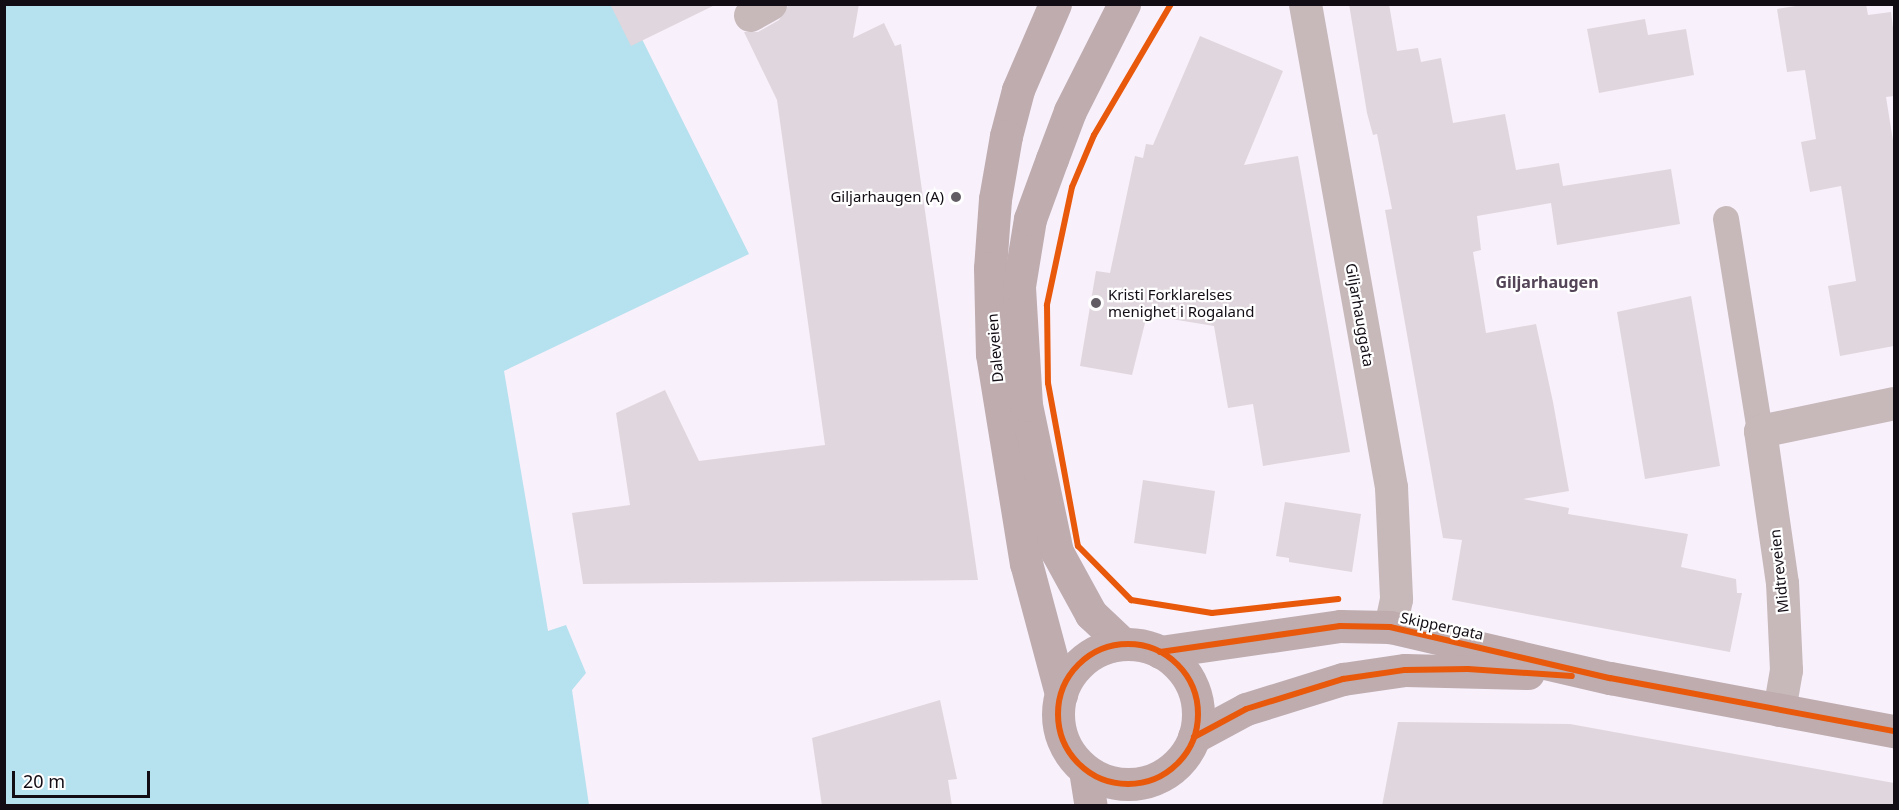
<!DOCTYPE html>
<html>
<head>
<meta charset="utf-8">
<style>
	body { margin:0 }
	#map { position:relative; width:1899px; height:810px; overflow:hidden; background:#f8f0fb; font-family:"Noto Sans",sans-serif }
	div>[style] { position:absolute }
	.water>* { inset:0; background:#b6e1ee }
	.building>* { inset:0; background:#e0d6dd }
	.lane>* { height:26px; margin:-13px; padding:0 13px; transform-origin:13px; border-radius:13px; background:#c7b8ba }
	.street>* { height:33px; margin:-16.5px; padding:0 16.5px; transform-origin:16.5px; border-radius:16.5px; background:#c7b8ba }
	.secondary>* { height:33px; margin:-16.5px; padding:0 16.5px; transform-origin:16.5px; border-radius:16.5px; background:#beacaf }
	.secondary>.ring { margin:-16.5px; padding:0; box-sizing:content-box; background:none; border:33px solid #beacaf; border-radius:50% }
	.cycleway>* { height:6px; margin:-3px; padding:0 3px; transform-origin:3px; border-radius:3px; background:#e8590c }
	.cycleway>.ring { margin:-3px; padding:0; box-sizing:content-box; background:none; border:6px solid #e8590c; border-radius:50% }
	.dots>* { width:16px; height:16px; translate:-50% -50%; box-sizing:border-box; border:3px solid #fff; border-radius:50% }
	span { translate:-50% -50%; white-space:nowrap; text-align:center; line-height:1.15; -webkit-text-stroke:4.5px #fff; paint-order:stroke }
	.poi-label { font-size:15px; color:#120c14 }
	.right { translate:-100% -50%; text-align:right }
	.left { translate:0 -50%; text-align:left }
	.street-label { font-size:15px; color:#120c14 }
	.neighbourhood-label { font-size:16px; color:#534457; font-weight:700 }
	.frame { position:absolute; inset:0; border:6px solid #120c14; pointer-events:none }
	.scale { position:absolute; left:12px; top:771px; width:138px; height:27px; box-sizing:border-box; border:3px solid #120c14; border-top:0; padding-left:8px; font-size:18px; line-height:21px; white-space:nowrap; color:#120c14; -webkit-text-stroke:4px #fff; paint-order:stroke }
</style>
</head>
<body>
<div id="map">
	<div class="water">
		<i style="clip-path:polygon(5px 5px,625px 5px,749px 254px,504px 371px,548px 631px,566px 625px,586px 673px,572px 690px,589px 805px,5px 806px)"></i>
	</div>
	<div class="building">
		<i style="clip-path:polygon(610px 4px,717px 4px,631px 46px)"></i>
		<i style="clip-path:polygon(789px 4px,859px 4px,853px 38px,884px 23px,895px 46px,901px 44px,978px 580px,583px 584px,572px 513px,630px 505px,616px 413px,665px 390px,699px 461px,825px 445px,777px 100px,744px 32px,758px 32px,779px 20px)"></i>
		<i style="clip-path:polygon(1349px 4px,1389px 4px,1397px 51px,1418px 48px,1421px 62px,1441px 58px,1453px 123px,1505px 114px,1516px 170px,1559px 163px,1563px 186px,1671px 169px,1680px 224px,1557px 245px,1551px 203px,1477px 216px,1481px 250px,1473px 252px,1486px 333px,1536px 324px,1553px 402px,1569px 491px,1523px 499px,1569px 508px,1568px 514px,1688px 534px,1681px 567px,1736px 579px,1737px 593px,1742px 593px,1730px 652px,1452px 600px,1462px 540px,1443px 538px,1385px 210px,1392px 209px,1377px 134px,1373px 135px,1367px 113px)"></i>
		<i style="clip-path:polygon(1809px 4px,1866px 4px,1868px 15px,1891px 12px,1894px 36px,1894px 96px,1886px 97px,1894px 147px,1894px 346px,1840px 356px,1828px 286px,1856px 281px,1841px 186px,1810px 192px,1801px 142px,1816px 139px,1805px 70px,1787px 72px,1777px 9px)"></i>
		<i style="clip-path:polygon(1645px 19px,1648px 35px,1686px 29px,1694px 75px,1599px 93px,1587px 29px)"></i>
		<i style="clip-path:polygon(1200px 36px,1283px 71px,1244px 165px,1298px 156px,1350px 452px,1263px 466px,1253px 404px,1228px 408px,1214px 326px,1147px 315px,1132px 375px,1080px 366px,1096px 271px,1110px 273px,1135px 156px,1143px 158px,1146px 144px,1153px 145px)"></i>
		<i style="clip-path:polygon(1691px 296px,1720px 466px,1645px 479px,1617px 312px)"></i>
		<i style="clip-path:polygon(1143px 480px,1215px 491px,1206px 554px,1134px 543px)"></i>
		<i style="clip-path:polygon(1285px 502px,1361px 514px,1352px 572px,1289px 562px,1289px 558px,1276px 556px)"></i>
		<i style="clip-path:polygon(940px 700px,957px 779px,948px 780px,952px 806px,822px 806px,812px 738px)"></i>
		<i style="clip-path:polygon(1398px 722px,1570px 724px,1894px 783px,1894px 806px,1382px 806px)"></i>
	</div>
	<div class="lane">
		<i style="left:1726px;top:219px;width:215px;rotate:80.9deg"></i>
	</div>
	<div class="street">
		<i style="left:1305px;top:4px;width:491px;rotate:79.9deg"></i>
		<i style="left:1391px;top:487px;width:112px;rotate:87.4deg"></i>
		<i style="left:1396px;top:599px;width:29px;rotate:102deg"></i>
		<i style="left:750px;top:15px;width:23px;rotate:-29deg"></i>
		<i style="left:1779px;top:710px;width:41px;rotate:-80.1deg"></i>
		<i style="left:1786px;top:670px;width:87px;rotate:-92.6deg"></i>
		<i style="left:1782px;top:583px;width:154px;rotate:-98.2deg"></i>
		<i style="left:1760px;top:431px;width:137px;rotate:-11.8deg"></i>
	</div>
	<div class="secondary">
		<i style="left:1055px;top:4px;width:94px;rotate:113.3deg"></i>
		<i style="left:1018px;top:90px;width:48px;rotate:104.6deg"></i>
		<i style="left:1006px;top:136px;width:64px;rotate:99.9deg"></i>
		<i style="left:995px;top:199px;width:69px;rotate:94.1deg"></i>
		<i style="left:990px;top:268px;width:86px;rotate:88.7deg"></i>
		<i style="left:992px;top:354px;width:212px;rotate:80.8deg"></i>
		<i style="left:1026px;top:563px;width:136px;rotate:75deg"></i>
		<i style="left:1123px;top:644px;width:44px;rotate:-136.8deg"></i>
		<i style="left:1091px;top:614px;width:71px;rotate:-118.7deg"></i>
		<i style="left:1057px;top:552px;width:150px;rotate:-101.9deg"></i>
		<i style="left:1026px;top:405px;width:119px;rotate:-93.4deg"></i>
		<i style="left:1019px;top:286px;width:68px;rotate:-80.7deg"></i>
		<i style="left:1030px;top:219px;width:64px;rotate:-69.9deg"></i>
		<i style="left:1052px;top:159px;width:51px;rotate:-69.4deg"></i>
		<i style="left:1070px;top:111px;width:120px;rotate:-63.2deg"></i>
		<i class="ring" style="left:1058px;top:644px;width:107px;height:107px"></i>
		<i style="left:1160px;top:652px;width:182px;rotate:-8.2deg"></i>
		<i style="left:1340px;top:626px;width:50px;rotate:1.1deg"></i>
		<i style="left:1390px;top:627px;width:226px;rotate:13.1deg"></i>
		<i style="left:1610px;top:678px;width:289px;rotate:10.6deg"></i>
		<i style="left:1194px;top:737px;width:59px;rotate:-28.3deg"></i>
		<i style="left:1246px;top:709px;width:102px;rotate:-17.2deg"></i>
		<i style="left:1343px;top:679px;width:63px;rotate:-8.3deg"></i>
		<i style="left:1405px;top:670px;width:123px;rotate:1.4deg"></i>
		<i style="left:1085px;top:770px;width:36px;rotate:81deg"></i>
	</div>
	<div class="cycleway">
		<i style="left:1171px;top:4px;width:152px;rotate:120.4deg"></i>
		<i style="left:1094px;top:135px;width:56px;rotate:112.9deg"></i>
		<i style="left:1072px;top:187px;width:121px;rotate:102deg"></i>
		<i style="left:1047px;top:305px;width:78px;rotate:89.3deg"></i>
		<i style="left:1048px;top:383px;width:166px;rotate:79.6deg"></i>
		<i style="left:1078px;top:546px;width:76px;rotate:45.5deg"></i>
		<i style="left:1131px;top:600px;width:82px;rotate:9.1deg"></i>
		<i style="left:1212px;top:613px;width:127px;rotate:-6.3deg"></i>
		<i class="ring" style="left:1058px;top:644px;width:134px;height:134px"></i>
		<i style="left:1160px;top:652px;width:182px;rotate:-8.2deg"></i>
		<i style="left:1340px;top:626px;width:50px;rotate:1.1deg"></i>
		<i style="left:1390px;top:627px;width:226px;rotate:13.1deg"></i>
		<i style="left:1610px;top:678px;width:289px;rotate:10.6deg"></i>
		<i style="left:1194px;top:737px;width:59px;rotate:-28.3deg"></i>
		<i style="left:1246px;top:709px;width:102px;rotate:-17.2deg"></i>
		<i style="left:1343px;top:679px;width:63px;rotate:-8.3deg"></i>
		<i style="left:1405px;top:670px;width:63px;rotate:-0.9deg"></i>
		<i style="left:1468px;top:669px;width:104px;rotate:3.9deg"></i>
	</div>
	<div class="dots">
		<i style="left:956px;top:197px;background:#625c65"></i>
		<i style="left:1096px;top:303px;background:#625c65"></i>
	</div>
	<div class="poi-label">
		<span class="right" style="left:944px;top:197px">Giljarhaugen (A)</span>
		<span class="left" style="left:1108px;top:303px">Kristi Forklarelses<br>menighet i Rogaland</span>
	</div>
	<div class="street-label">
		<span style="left:1360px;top:315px;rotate:80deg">Giljarhauggata</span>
		<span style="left:995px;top:348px;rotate:-95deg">Daleveien</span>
		<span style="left:1779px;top:571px;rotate:-96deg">Midtreveien</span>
		<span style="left:1442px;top:626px;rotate:12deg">Skippergata</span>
	</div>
	<div class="neighbourhood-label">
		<span style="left:1547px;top:282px">Giljarhaugen</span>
	</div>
	<div class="frame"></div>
	<div class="scale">20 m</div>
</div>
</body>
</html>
